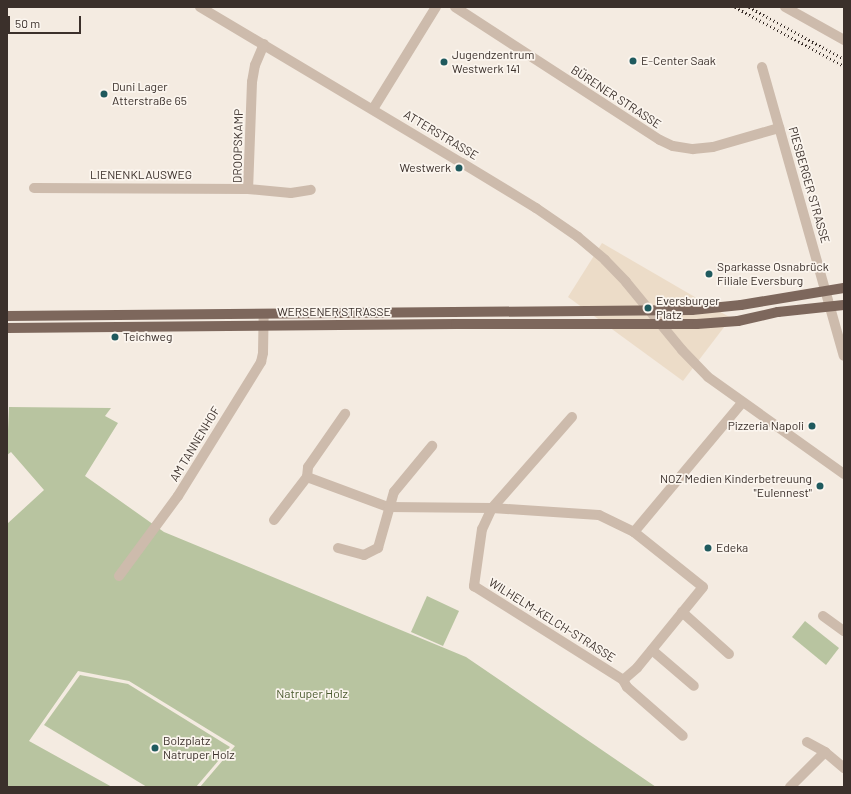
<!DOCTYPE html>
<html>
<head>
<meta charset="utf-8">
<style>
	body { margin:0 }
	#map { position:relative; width:851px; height:794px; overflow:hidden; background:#f4ebe1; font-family:Barlow,sans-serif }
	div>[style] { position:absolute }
	.green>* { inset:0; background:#b8c4a0 }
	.plaza>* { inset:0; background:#ecdcc8 }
	.minor>* { height:10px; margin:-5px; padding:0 5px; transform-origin:5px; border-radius:5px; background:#cdbbac }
	.major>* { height:10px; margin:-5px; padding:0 5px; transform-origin:5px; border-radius:5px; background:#7d675c }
	.rail>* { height:3px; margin-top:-1.5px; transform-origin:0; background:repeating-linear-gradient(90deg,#3b302b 0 1px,transparent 0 4px) }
	.dots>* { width:11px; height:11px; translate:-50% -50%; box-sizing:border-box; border:2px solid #fbf5ee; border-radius:50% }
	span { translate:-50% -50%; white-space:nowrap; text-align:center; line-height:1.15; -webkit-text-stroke:3.5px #fbf5ee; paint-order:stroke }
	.poi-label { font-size:12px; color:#3b302b }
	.left { translate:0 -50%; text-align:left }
	.right { translate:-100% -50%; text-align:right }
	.street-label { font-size:12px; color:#3b302b }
	.park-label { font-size:12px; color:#4a5a2e }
	.frame { position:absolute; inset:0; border:8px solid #3b302b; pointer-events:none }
	.scale { position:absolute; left:8px; top:16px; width:73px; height:18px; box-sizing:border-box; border:2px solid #3b302b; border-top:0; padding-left:5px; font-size:12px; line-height:14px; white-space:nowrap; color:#3b302b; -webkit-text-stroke:3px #fbf5ee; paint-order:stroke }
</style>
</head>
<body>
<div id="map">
	<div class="green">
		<i style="clip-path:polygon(9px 407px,111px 408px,105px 416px,118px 423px,85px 476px,164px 532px,466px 657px,656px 787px,200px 787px,235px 746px,129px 681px,78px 671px,29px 741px,112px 787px,7px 787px,7px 524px,44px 490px,11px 452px,7px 455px)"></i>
		<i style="clip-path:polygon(427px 596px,459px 611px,443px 646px,411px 632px)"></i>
		<i style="clip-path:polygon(805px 621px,839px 648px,826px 665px,792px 637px)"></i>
		<i style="clip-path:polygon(80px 675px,128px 684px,230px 747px,196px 787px,147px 787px,44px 725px)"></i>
	</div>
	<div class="plaza">
		<i style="clip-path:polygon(602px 243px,731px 318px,683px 381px,568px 297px)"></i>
	</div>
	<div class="minor">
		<i style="left:200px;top:7px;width:305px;rotate:30.8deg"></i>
		<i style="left:462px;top:163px;width:87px;rotate:31.3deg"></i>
		<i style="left:536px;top:208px;width:51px;rotate:34.6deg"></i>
		<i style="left:578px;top:237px;width:35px;rotate:40deg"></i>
		<i style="left:605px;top:260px;width:30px;rotate:46deg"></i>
		<i style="left:626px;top:282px;width:88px;rotate:50.5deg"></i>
		<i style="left:682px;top:350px;width:37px;rotate:46deg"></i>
		<i style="left:708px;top:377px;width:167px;rotate:35.5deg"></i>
		<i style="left:455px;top:7px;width:244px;rotate:33deg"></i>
		<i style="left:660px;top:140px;width:14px;rotate:25deg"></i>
		<i style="left:673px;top:146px;width:20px;rotate:9deg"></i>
		<i style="left:693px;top:149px;width:20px;rotate:-6deg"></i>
		<i style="left:713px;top:147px;width:69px;rotate:-16.1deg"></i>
		<i style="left:785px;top:7px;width:68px;rotate:29.2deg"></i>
		<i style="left:264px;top:44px;width:23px;rotate:113deg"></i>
		<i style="left:255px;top:65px;width:17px;rotate:100deg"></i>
		<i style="left:252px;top:82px;width:107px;rotate:92.1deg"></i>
		<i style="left:248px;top:189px;width:43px;rotate:5.3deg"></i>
		<i style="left:291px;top:193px;width:20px;rotate:-9deg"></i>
		<i style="left:762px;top:67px;width:300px;rotate:74.2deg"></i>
		<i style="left:373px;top:109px;width:120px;rotate:-58.3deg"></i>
		<i style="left:34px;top:188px;width:214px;rotate:0.3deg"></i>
		<i style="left:572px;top:417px;width:121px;rotate:131.3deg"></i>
		<i style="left:492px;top:508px;width:23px;rotate:115deg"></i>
		<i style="left:482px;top:529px;width:58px;rotate:98deg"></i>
		<i style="left:474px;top:586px;width:176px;rotate:32.2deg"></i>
		<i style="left:623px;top:680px;width:8px;rotate:60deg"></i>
		<i style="left:627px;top:687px;width:74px;rotate:41.2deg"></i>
		<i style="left:307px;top:477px;width:86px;rotate:20.3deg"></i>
		<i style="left:388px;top:507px;width:104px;rotate:0.6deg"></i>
		<i style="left:492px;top:508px;width:107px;rotate:3.7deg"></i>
		<i style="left:599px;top:515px;width:39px;rotate:26deg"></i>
		<i style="left:634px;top:532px;width:88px;rotate:38.6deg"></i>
		<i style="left:703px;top:587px;width:104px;rotate:129.2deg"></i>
		<i style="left:637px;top:668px;width:18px;rotate:139deg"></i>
		<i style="left:274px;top:520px;width:54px;rotate:-52.5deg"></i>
		<i style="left:307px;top:477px;width:10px;rotate:-84deg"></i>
		<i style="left:308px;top:467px;width:65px;rotate:-55.1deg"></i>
		<i style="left:634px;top:532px;width:168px;rotate:-50.1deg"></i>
		<i style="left:338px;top:548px;width:27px;rotate:15deg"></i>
		<i style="left:364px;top:555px;width:16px;rotate:-27deg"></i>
		<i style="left:378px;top:548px;width:58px;rotate:-74.1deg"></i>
		<i style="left:394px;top:492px;width:60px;rotate:-50.4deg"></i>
		<i style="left:119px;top:576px;width:99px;rotate:-53.6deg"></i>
		<i style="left:178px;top:496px;width:158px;rotate:-58.2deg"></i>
		<i style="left:261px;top:362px;width:9px;rotate:-77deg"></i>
		<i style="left:263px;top:353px;width:39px;rotate:-89deg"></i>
		<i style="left:682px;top:612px;width:63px;rotate:41.8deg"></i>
		<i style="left:823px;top:616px;width:26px;rotate:36deg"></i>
		<i style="left:652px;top:650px;width:55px;rotate:40.6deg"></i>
		<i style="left:807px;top:742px;width:21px;rotate:29deg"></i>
		<i style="left:825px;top:752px;width:25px;rotate:40deg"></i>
		<i style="left:790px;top:787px;width:49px;rotate:-45deg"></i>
	</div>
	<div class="major">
		<i style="left:7px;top:316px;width:685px;rotate:-0.5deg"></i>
		<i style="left:692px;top:310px;width:49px;rotate:-5.8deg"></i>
		<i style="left:741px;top:305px;width:104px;rotate:-9.4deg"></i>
		<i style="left:7px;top:328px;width:449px;rotate:-0.5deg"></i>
		<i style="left:456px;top:324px;width:241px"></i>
		<i style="left:697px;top:324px;width:41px;rotate:-4.2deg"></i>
		<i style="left:738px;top:321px;width:41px;rotate:-12.7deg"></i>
		<i style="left:778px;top:312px;width:66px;rotate:-6.1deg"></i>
	</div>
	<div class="rail">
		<i style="left:735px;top:7px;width:124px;rotate:28.4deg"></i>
		<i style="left:749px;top:7px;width:108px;rotate:28.7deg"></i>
	</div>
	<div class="dots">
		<i style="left:633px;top:61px;background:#1f5a5e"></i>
		<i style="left:444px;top:62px;background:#1f5a5e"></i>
		<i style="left:104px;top:94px;background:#1f5a5e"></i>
		<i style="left:459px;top:168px;background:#1f5a5e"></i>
		<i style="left:709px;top:274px;background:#1f5a5e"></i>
		<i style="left:648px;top:308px;background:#1f5a5e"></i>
		<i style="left:115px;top:337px;background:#1f5a5e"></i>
		<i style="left:812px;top:426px;background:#1f5a5e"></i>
		<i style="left:820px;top:486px;background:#1f5a5e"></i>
		<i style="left:708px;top:548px;background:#1f5a5e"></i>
		<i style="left:155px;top:748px;background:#1f5a5e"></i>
	</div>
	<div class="poi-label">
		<span class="left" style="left:452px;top:62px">Jugendzentrum<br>Westwerk 141</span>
		<span class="left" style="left:641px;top:61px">E-Center Saak</span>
		<span class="left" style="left:112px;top:94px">Duni Lager<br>Atterstraße 65</span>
		<span class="right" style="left:451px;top:168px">Westwerk</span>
		<span class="left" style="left:717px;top:274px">Sparkasse Osnabrück<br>Filiale Eversburg</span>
		<span class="left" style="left:656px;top:308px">Eversburger<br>Platz</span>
		<span class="left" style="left:123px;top:337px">Teichweg</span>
		<span class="right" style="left:804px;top:426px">Pizzeria Napoli</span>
		<span class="right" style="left:812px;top:486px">NOZ Medien Kinderbetreuung<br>"Eulennest"</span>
		<span class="left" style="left:716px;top:548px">Edeka</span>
		<span class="left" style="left:163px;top:748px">Bolzplatz<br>Natruper Holz</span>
	</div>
	<div class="street-label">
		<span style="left:616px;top:97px;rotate:33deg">BÜRENER STRASSE</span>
		<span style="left:441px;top:135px;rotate:31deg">ATTERSTRASSE</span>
		<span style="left:238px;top:146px;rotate:-89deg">DROOPSKAMP</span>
		<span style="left:141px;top:175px">LIENENKLAUSWEG</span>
		<span style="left:809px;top:185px;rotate:74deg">PIESBERGER STRASSE</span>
		<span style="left:334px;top:312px">WERSENER STRASSE</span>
		<span style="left:195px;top:444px;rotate:-59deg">AM TANNENHOF</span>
		<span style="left:552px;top:620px;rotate:32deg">WILHELM-KELCH-STRASSE</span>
	</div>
	<div class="park-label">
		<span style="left:312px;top:694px">Natruper Holz</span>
	</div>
	<div class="frame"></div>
	<div class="scale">50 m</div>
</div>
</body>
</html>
